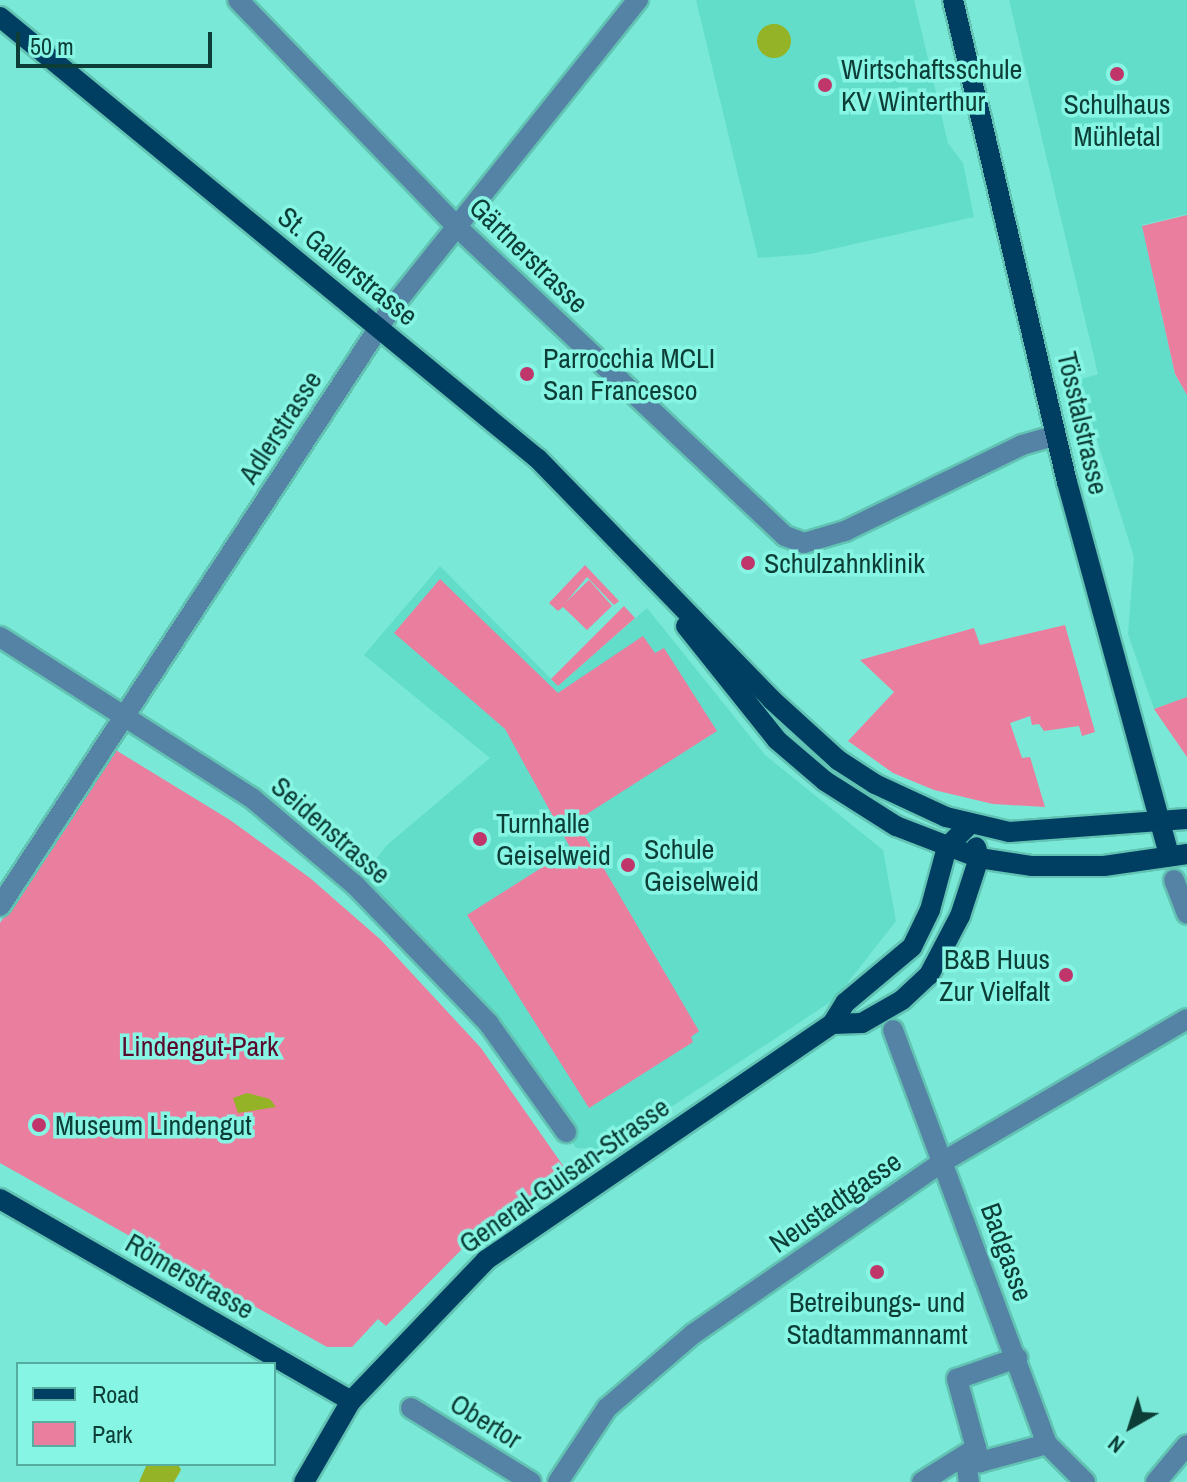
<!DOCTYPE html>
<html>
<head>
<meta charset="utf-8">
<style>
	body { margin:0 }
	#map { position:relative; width:1187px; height:1482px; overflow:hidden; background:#7ae8d6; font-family:"Archivo Narrow",sans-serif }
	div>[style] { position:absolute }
	.built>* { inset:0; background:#61ddca }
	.green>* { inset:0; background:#ea7e9f }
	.water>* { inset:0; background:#94b326 }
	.round { border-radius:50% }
	.roads { filter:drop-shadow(2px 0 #62c3b3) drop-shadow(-2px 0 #62c3b3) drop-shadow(0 2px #62c3b3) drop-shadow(0 -2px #62c3b3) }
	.minor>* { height:20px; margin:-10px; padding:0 10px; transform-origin:10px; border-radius:10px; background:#5583a5 }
	.major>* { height:20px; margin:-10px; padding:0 10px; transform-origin:10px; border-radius:10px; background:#013f62 }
	.dots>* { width:22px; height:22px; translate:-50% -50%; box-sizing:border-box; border:4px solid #87f5e3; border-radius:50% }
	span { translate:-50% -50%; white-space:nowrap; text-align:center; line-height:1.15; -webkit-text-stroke:7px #87f5e3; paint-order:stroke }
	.poi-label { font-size:28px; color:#0c3e37 }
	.left { translate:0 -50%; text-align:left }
	.right { translate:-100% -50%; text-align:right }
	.street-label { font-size:28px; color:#0c3e37 }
	.park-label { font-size:28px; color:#5a092c }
	.legend { position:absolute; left:16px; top:1362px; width:260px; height:104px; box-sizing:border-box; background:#87f5e3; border:2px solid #56ac9e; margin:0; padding:10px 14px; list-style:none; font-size:24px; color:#0c3e37 }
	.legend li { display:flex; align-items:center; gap:16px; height:40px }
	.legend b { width:40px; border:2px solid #56ac9e }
	.north { position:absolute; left:1091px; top:1386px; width:80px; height:80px; -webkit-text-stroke:6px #87f5e3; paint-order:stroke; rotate:219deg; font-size:22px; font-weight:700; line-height:32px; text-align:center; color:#0c3e37 }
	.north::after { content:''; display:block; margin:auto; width:28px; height:36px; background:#0c3e37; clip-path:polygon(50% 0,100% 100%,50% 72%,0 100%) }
	.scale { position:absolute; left:16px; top:32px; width:196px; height:36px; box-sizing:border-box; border:4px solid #0c3e37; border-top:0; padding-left:10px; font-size:24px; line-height:28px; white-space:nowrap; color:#0c3e37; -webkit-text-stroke:6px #87f5e3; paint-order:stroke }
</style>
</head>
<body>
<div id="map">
	<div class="built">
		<i style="clip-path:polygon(696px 0,914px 0,948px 143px,963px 163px,974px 217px,810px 254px,758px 258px)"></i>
		<i style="clip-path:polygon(1009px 0,1187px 0,1187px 214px,1142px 225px,1175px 375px,1187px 395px,1187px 697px,1154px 709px,1128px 634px,1134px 557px,1078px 380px,1098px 374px)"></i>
		<i style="clip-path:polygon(440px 566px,558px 686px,647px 608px,765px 755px,883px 850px,896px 921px,835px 999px,606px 1150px,576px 1148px,533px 1082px,355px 885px,387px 845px,490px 758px,364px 655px)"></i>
	</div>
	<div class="green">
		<i style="clip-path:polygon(1187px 215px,1187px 395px,1175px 374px,1142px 226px)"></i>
		<i style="clip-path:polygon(585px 565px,619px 601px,614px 605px,587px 577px,566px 602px,589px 580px,612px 606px,587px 630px,563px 607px,558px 611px,549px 603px)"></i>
		<i style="clip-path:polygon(440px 579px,558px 693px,643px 636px,655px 653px,664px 648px,717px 731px,576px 821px,699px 1031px,691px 1037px,693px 1042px,589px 1108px,467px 915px,571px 849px,505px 729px,394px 633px)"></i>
		<i style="clip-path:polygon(624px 606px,635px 618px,558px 686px,551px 679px)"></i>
		<i style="clip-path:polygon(1065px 625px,1095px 732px,1082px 736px,1079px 726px,1044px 731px,1039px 724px,1032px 725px,1030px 716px,1010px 723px,1022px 758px,1030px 757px,1045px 807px,993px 804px,934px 790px,893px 773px,848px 741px,894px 692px,860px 660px,974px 628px,980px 645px)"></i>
		<i style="clip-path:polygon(1187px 697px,1187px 757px,1154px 709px)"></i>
		<i style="clip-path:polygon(114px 749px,230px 820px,310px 878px,381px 940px,481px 1048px,571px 1177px,466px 1245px,386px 1326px,378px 1319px,352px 1347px,327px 1347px,0 1163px,0 923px)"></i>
	</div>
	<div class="water">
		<i class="round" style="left:757px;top:24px;width:34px;height:34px"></i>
		<i style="clip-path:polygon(247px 1093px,270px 1099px,276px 1107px,238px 1113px,233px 1098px)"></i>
		<i style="clip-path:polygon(147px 1464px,178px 1464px,181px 1470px,174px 1482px,139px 1482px)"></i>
	</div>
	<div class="roads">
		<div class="minor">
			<i style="left:238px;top:0;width:314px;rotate:46deg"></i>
			<i style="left:456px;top:226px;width:452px;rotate:43.3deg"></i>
			<i style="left:785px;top:536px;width:20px;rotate:20deg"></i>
			<i style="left:804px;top:543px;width:43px;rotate:-16.3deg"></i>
			<i style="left:845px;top:531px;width:197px;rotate:-25.9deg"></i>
			<i style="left:1022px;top:445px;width:35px;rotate:-16deg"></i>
			<i style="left:0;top:637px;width:299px;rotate:32.6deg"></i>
			<i style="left:252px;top:798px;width:135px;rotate:40.2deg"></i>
			<i style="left:355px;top:885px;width:193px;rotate:46deg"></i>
			<i style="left:489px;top:1024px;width:133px;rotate:54.5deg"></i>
			<i style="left:1174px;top:880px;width:36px;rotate:69deg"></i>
			<i style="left:0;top:906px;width:714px;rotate:-56.78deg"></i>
			<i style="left:391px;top:309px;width:396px;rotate:-51.4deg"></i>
			<i style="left:893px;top:1030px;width:442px;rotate:69.6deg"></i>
			<i style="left:1047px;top:1444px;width:54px;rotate:45deg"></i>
			<i style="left:411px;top:1408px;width:141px;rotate:31.7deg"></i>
			<i style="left:558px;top:1482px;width:89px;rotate:-56.5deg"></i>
			<i style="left:607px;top:1408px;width:113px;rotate:-40.7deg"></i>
			<i style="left:693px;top:1334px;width:305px;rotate:-34.6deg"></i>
			<i style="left:944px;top:1161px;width:281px;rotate:-30.3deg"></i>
			<i style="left:922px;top:1482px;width:64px;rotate:-32.2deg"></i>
			<i style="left:976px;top:1448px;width:15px;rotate:74deg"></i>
			<i style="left:980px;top:1462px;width:69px;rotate:-15deg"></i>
			<i style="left:969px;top:1482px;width:15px;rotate:-98deg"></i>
			<i style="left:967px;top:1467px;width:21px;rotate:-65deg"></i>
			<i style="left:976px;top:1448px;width:72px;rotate:-105.4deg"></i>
			<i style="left:957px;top:1379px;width:64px;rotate:-19.3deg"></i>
			<i style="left:1156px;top:1482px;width:48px;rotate:-50deg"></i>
		</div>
		<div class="major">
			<i style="left:953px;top:0;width:495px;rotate:76.7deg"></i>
			<i style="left:1067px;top:482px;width:388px;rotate:74.7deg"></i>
			<i style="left:0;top:17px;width:696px;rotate:39.41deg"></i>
			<i style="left:538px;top:459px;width:334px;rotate:45.8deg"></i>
			<i style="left:771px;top:699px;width:91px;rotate:42.3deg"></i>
			<i style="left:838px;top:760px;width:44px;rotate:33deg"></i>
			<i style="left:875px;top:784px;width:78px;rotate:24.9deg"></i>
			<i style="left:946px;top:817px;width:65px;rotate:13.4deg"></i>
			<i style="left:1009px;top:832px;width:178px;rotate:-4.2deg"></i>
			<i style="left:686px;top:626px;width:146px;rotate:51.4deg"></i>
			<i style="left:777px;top:740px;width:63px;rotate:40.5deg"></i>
			<i style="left:825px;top:781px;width:84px;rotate:32.4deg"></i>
			<i style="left:896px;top:826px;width:89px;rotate:21.1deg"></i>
			<i style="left:979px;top:858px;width:54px;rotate:8.6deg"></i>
			<i style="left:1032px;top:866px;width:72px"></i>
			<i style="left:1104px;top:866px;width:84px;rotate:-8.2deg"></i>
			<i style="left:832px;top:1024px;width:30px;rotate:-2deg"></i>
			<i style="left:862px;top:1023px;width:46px;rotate:-29.9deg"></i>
			<i style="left:902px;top:1000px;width:37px;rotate:-43deg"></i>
			<i style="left:929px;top:975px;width:67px;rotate:-62.3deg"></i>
			<i style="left:960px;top:916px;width:61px;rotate:-71.9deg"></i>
			<i style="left:979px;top:858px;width:11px;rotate:-105deg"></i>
			<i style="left:0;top:1199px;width:405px;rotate:29.9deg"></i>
			<i style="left:304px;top:1482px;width:94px;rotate:-59.9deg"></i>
			<i style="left:351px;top:1401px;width:195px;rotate:-46.2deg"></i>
			<i style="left:486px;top:1260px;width:419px;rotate:-34.3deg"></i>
			<i style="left:832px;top:1024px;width:25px;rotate:-58deg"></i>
			<i style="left:845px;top:1003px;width:87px;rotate:-39.9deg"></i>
			<i style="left:912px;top:947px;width:41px;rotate:-64.1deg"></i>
			<i style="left:930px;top:910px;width:65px;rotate:-74.9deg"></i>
			<i style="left:947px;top:847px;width:33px;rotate:-45deg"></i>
		</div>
	</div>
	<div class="dots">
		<i style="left:1117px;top:74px;background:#c0356a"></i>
		<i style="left:825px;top:85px;background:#c0356a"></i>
		<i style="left:527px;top:374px;background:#c0356a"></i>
		<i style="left:748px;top:563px;background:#c0356a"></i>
		<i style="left:480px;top:839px;background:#c0356a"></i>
		<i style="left:628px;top:865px;background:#c0356a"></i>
		<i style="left:1066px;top:975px;background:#c0356a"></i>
		<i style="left:39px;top:1125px;background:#c0356a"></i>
		<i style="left:877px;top:1272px;background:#c0356a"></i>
	</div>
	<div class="poi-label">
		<span class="left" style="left:841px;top:85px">Wirtschaftsschule<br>KV Winterthur</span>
		<span style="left:1117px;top:120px">Schulhaus<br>Mühletal</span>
		<span class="left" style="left:543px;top:374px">Parrocchia MCLI<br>San Francesco</span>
		<span class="left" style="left:764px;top:563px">Schulzahnklinik</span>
		<span class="left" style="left:496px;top:839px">Turnhalle<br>Geiselweid</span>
		<span class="left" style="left:644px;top:865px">Schule<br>Geiselweid</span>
		<span class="right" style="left:1050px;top:975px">B&amp;B Huus<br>Zur Vielfalt</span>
		<span class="left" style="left:55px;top:1125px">Museum Lindengut</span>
		<span style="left:877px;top:1318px">Betreibungs- und<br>Stadtammannamt</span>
	</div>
	<div class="street-label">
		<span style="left:529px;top:255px;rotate:44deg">Gärtnerstrasse</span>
		<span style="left:348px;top:266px;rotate:39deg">St. Gallerstrasse</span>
		<span style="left:1083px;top:423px;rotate:77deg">Tösstalstrasse</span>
		<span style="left:280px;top:427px;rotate:-57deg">Adlerstrasse</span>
		<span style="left:331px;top:830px;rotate:41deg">Seidenstrasse</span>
		<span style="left:564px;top:1175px;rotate:-35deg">General-Guisan-Strasse</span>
		<span style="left:835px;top:1202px;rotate:-35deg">Neustadtgasse</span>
		<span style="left:1007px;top:1252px;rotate:70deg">Badgasse</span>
		<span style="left:190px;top:1276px;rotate:30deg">Römerstrasse</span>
		<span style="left:486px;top:1421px;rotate:32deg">Obertor</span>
	</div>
	<div class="park-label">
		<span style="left:200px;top:1046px">Lindengut-Park</span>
	</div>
	<ul class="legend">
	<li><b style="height:10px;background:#013f62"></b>Road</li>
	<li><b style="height:22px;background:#ea7e9f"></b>Park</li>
	</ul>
	<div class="north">N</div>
	<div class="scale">50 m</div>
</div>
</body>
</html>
